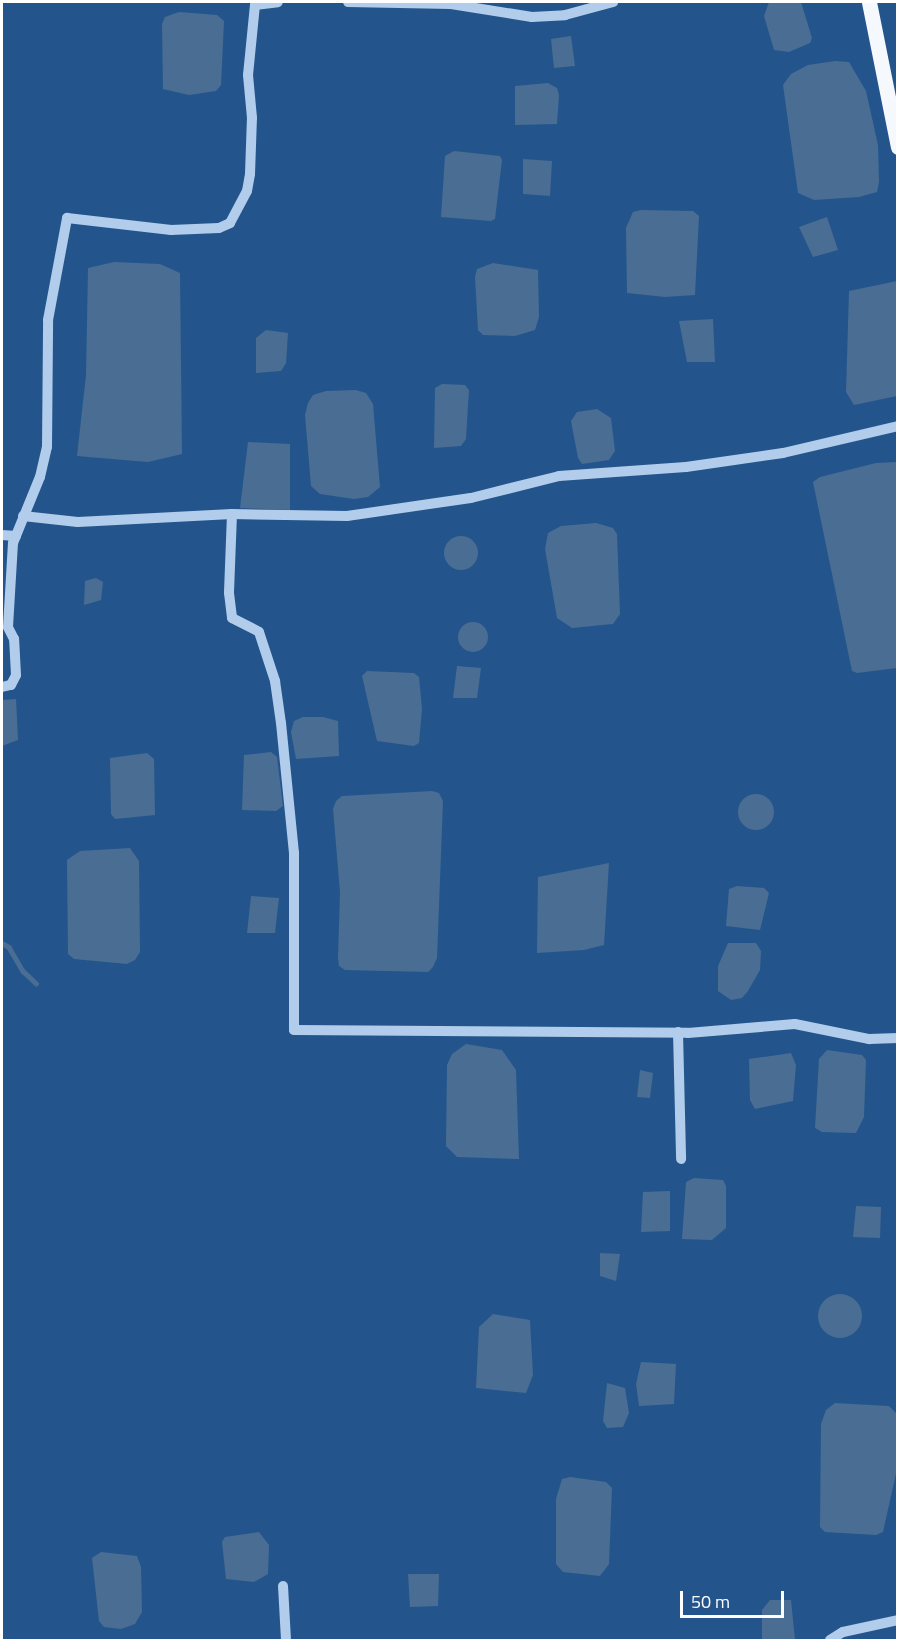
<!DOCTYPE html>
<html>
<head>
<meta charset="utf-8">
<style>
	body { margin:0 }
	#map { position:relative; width:899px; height:1642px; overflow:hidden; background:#23558c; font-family:"Titillium Web",sans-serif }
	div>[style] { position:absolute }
	.water>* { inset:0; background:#4a6d94 }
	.round { border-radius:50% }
	.stream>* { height:4.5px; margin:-2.25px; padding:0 2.25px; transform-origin:2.25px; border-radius:2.25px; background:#4a6d94 }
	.minor>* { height:10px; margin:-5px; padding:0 5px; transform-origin:5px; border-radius:5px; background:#b1cdeb }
	.major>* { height:15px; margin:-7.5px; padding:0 7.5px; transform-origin:7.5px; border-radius:7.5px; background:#f5f9fe }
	span { translate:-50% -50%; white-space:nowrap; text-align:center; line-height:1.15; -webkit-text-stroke:6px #23558c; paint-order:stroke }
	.frame { position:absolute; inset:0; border:3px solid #fff; pointer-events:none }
	.scale { position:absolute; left:680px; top:1591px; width:104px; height:27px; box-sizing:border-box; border:3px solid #fff; border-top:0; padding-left:8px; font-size:18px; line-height:21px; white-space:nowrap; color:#fff; -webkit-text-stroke:4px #23558c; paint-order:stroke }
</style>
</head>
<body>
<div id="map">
	<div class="water">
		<i style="clip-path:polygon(769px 2px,801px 2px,812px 38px,810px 43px,789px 52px,774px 50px,764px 16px)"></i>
		<i style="clip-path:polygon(179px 12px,217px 15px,224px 21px,221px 85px,216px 91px,189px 95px,163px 89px,162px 24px,165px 17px)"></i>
		<i style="clip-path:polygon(571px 36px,575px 66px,554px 68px,551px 39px)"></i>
		<i style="clip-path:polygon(835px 61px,849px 62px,866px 91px,878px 145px,879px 182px,877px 192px,859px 197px,814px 200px,798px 193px,783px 85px,791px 74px,808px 65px)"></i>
		<i style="clip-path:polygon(548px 83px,557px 88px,559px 95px,557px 124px,515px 125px,515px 86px)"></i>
		<i style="clip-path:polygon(454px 151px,500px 156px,502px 160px,495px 219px,491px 221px,441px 217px,445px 156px)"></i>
		<i style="clip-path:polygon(523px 159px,552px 161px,550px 196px,523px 194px)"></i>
		<i style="clip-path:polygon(641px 210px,693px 211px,699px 216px,695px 295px,665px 297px,627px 293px,626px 228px,633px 212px)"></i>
		<i style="clip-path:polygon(827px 217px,838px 250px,813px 257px,799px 227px)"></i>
		<i style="clip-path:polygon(114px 262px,160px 264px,180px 273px,182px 454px,148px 462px,77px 456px,86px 375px,88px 268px)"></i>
		<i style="clip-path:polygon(493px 263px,538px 270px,539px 317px,535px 330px,515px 336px,483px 335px,478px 330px,475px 277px,477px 269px)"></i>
		<i style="clip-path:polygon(897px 281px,897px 396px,854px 405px,846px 392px,849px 291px)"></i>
		<i style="clip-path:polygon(713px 319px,715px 362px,687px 362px,679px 321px)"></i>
		<i style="clip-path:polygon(266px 330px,288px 333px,286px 363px,281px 371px,256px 373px,256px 338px)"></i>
		<i style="clip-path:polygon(442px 384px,465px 385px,469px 390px,466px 439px,461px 446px,434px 448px,435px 388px)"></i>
		<i style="clip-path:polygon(356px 390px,366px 393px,373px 404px,380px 487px,368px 497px,354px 499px,320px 494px,311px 486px,305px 415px,308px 403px,313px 395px,326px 391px)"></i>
		<i style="clip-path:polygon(597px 409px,611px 418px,615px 451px,609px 460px,582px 464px,578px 458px,571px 421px,577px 412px)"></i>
		<i style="clip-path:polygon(248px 442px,290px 444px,290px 510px,240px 508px)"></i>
		<i style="clip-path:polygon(897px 462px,897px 668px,857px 673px,852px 671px,813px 482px,820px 477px,876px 463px)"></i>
		<i style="clip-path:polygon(596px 523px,613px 528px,617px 534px,620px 614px,613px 624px,572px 628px,557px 618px,545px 549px,548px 533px,561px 526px)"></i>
		<i class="round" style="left:444px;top:536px;width:34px;height:34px"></i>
		<i style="clip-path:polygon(96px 578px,103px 582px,101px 600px,84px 605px,85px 581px)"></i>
		<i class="round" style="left:458px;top:622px;width:30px;height:30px"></i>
		<i style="clip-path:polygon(457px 666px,481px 668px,477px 698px,453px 698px)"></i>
		<i style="clip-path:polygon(367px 671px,414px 673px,419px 677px,422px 709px,419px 743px,414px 746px,377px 741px,362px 676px)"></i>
		<i style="clip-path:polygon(16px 699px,18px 740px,2px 746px,2px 700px)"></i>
		<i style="clip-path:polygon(303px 717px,323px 717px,338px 721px,339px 756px,296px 759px,291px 732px,294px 721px)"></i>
		<i style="clip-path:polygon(271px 752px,277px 757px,283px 806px,276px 811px,242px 810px,244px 755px)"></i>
		<i style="clip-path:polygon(147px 753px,154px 759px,155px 815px,115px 819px,111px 814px,110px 758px)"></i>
		<i style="clip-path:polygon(432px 791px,439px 793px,443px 801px,437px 958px,433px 967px,428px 972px,345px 970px,339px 966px,338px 958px,340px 892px,333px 809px,336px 801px,342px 796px)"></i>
		<i class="round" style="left:738px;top:794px;width:36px;height:36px"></i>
		<i style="clip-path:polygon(130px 848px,139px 861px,140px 952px,135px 960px,127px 964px,74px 959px,68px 954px,67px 860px,80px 851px)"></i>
		<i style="clip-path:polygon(609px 863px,604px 945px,584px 950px,537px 953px,538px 877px)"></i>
		<i style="clip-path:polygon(737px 886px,764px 888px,769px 893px,760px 930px,726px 926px,729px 889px)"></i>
		<i style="clip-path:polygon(251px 896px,279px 898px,275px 933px,247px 933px)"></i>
		<i style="clip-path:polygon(728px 943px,756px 943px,761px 951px,760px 970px,748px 991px,742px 998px,731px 1000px,718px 991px,718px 966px)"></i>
		<i style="clip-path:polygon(466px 1044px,502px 1050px,516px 1070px,519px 1159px,457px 1157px,446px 1146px,447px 1065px,452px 1054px)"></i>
		<i style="clip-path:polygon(827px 1050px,862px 1055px,866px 1060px,864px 1117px,856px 1133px,822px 1132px,815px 1128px,819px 1059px)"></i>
		<i style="clip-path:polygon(791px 1053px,796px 1065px,793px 1101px,755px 1109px,750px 1100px,749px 1059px)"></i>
		<i style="clip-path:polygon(640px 1070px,653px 1073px,650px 1098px,637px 1097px)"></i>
		<i style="clip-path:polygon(694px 1178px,723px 1180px,726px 1186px,726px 1228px,712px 1240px,682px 1239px,686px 1182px)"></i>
		<i style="clip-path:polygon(670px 1191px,670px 1231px,641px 1232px,643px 1192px)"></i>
		<i style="clip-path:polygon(856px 1206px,881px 1207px,880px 1238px,853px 1237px)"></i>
		<i style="clip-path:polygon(600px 1253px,620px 1254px,616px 1281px,600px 1276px)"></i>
		<i class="round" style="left:818px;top:1294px;width:44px;height:44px"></i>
		<i style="clip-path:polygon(493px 1314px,530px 1320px,533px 1375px,526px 1393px,476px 1388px,479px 1327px)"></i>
		<i style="clip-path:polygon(641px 1362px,676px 1364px,674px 1404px,639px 1406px,636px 1384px)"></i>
		<i style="clip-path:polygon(607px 1383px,625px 1388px,629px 1413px,623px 1427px,607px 1428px,603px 1421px)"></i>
		<i style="clip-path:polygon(835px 1403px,889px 1406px,896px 1413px,897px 1469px,883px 1532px,876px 1535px,825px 1532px,820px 1527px,821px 1424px,826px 1410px)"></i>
		<i style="clip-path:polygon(570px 1477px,606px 1482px,612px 1488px,609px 1564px,600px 1576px,563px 1572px,556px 1564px,556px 1499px,562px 1479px)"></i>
		<i style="clip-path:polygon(259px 1532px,269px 1545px,268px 1574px,254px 1582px,226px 1579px,222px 1542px,225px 1537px)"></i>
		<i style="clip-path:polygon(101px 1552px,137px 1556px,141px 1567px,142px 1612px,135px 1624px,121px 1629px,104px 1627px,99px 1621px,92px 1558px)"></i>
		<i style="clip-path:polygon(408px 1574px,439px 1574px,438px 1606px,410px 1607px)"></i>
		<i style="clip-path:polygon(770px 1600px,791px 1600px,795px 1640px,762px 1640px,762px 1610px)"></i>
	</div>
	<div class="stream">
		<i style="left:2px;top:943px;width:8px;rotate:30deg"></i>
		<i style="left:9px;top:947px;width:28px;rotate:60deg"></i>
		<i style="left:23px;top:971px;width:18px;rotate:43deg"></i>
	</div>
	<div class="minor">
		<i style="left:348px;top:2px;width:103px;rotate:1.1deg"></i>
		<i style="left:451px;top:4px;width:82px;rotate:9.1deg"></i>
		<i style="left:532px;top:17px;width:33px;rotate:-3deg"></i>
		<i style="left:565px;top:15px;width:50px;rotate:-15.2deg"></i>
		<i style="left:232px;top:514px;width:79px;rotate:92.2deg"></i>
		<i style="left:229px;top:593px;width:25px;rotate:83deg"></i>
		<i style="left:232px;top:618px;width:30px;rotate:27deg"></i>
		<i style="left:259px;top:632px;width:52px;rotate:71.9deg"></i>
		<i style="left:275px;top:681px;width:42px;rotate:81.9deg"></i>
		<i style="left:281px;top:723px;width:131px;rotate:84.3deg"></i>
		<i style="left:294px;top:853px;width:177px;rotate:90deg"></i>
		<i style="left:294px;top:1030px;width:394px;rotate:0.4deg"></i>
		<i style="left:688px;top:1033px;width:107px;rotate:-4.8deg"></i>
		<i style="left:795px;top:1024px;width:76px;rotate:11.5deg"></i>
		<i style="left:869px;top:1039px;width:29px;rotate:-2deg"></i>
		<i style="left:23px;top:516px;width:55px;rotate:6.2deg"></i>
		<i style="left:78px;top:522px;width:154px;rotate:-3deg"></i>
		<i style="left:232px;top:514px;width:115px;rotate:1deg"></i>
		<i style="left:347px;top:516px;width:125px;rotate:-8.3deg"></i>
		<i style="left:471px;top:498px;width:91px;rotate:-14deg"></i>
		<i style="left:559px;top:476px;width:127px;rotate:-4.1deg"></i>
		<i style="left:686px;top:467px;width:98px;rotate:-8.2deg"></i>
		<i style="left:783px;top:453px;width:118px;rotate:-13.2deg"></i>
		<i style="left:2px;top:535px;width:14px;rotate:4deg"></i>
		<i style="left:2px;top:687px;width:9px;rotate:-13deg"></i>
		<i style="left:11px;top:685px;width:11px;rotate:-63deg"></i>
		<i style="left:16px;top:675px;width:36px;rotate:-93deg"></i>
		<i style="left:14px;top:639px;width:13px;rotate:-117deg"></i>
		<i style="left:8px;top:627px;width:84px;rotate:-86.6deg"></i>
		<i style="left:13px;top:543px;width:71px;rotate:-67.8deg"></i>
		<i style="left:40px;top:477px;width:31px;rotate:-77deg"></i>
		<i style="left:47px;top:447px;width:127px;rotate:-89.5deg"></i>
		<i style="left:48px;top:320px;width:104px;rotate:-79.4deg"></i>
		<i style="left:67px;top:218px;width:105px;rotate:6.6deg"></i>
		<i style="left:171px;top:230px;width:48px;rotate:-2.4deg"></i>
		<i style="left:219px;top:228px;width:12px;rotate:-24deg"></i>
		<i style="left:230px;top:223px;width:36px;rotate:-62deg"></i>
		<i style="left:247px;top:191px;width:17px;rotate:-80deg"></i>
		<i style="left:250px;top:174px;width:56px;rotate:-88deg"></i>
		<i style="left:252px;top:118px;width:43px;rotate:-95.3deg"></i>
		<i style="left:248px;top:75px;width:70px;rotate:-84.3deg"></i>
		<i style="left:255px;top:5px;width:23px;rotate:-7deg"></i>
		<i style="left:678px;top:1032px;width:127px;rotate:88.6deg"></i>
		<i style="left:283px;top:1586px;width:54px;rotate:86.8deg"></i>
		<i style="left:830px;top:1640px;width:15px;rotate:-32deg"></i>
		<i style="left:843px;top:1632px;width:56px;rotate:-12.3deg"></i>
	</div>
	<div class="major">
		<i style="left:869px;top:2px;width:148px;rotate:78.7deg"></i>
	</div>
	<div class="frame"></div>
	<div class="scale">50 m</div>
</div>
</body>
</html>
